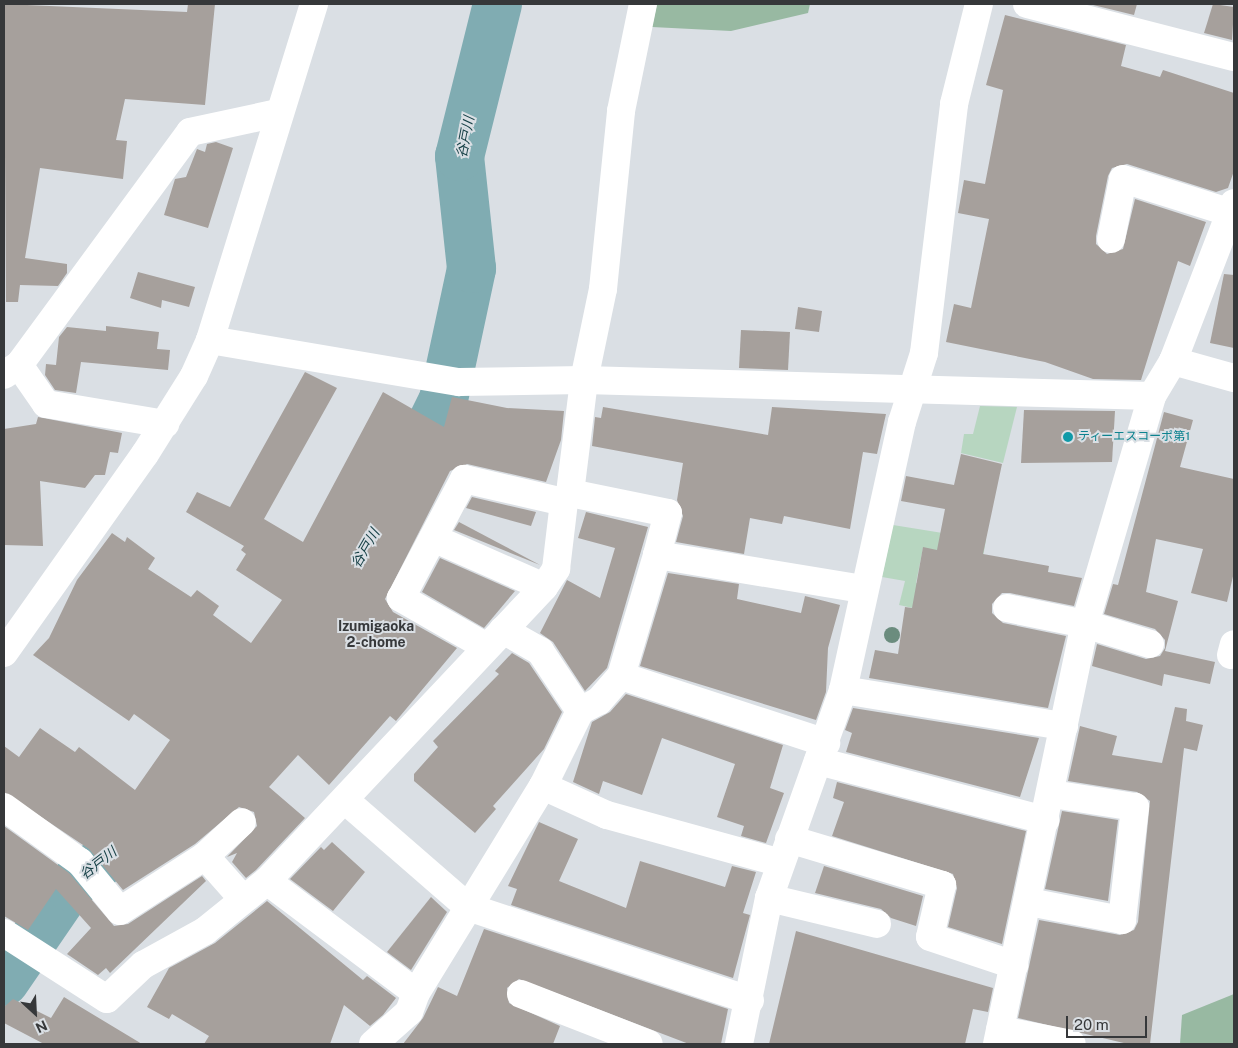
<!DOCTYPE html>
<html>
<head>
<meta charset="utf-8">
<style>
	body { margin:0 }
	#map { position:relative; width:1238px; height:1048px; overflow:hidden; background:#dadfe4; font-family:"Public Sans","Noto Sans JP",sans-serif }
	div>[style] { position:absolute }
	.green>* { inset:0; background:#b7d6c0 }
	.forest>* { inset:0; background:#98b9a2 }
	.river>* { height:49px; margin:-24.5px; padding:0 24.5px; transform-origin:24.5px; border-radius:24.5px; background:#80acb2 }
	.building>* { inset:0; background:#a6a09c }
	.minor>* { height:28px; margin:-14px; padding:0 14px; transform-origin:14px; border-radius:14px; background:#fff }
	.trees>* { width:16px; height:16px; margin:-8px; border-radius:50%; background:#6b8c7e }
	.dots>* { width:14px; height:14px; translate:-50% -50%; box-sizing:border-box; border:2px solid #dadfe4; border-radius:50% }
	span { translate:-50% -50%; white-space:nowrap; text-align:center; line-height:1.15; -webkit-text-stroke:4px #dadfe4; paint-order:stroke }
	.culture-label { font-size:12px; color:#0d838f }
	.left { translate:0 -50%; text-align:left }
	.water-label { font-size:14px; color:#174147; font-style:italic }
	.neighbourhood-label { font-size:14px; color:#36383a; font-weight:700 }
	.frame { position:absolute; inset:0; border:5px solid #36383a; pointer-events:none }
	.north { position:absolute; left:10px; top:988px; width:50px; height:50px; -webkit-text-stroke:4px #dadfe4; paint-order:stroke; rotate:155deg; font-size:14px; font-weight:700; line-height:20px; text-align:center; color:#36383a }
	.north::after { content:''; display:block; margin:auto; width:18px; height:22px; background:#36383a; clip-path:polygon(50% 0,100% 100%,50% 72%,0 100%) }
	.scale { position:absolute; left:1066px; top:1016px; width:81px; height:22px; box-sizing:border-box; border:2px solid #36383a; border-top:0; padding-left:6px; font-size:15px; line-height:18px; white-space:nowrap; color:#36383a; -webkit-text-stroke:4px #dadfe4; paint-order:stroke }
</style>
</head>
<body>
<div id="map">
	<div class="green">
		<i style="clip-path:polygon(980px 406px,1017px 407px,1003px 463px,961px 453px,964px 434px,973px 434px)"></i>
		<i style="clip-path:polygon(893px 525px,986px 540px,978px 585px,923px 548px,916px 583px,961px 592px,945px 615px,899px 605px,905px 581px,882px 577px)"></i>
	</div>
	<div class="forest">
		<i style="clip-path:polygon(657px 4px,810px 4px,808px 13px,731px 31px,652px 27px)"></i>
		<i style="clip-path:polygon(1234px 994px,1234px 1044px,1180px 1044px,1182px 1015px)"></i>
	</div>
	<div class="river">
		<i style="left:403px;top:480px;width:90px;rotate:-63.7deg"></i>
		<i style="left:443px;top:399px;width:134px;rotate:-77.9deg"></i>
		<i style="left:471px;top:268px;width:113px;rotate:-96.1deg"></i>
		<i style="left:459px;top:156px;width:157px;rotate:-76deg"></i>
		<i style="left:4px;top:981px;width:115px;rotate:-55.6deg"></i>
		<i style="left:69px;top:886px;width:62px;rotate:-37.8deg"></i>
		<i style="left:118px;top:848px;width:44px;rotate:-30.1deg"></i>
	</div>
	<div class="building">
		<i style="clip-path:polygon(4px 4px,187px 12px,188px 4px,215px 4px,205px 105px,125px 99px,116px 140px,127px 141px,123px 179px,40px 168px,25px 258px,67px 264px,67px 273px,58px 286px,20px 285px,18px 302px,6px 302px)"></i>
		<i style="clip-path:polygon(1089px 4px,1137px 4px,1134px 15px)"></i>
		<i style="clip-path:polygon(1213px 4px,1234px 7px,1232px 40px,1204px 33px)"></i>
		<i style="clip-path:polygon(1005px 15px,1126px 45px,1121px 66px,1160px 77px,1163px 70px,1234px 93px,1234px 171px,1228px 188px,1216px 192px,1127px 164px,1112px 168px,1108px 176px,1096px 236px,1096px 244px,1107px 254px,1123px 249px,1135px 199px,1206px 222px,1190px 266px,1178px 261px,1141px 380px,1093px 379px,1045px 362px,946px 342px,954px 304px,971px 308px,989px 219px,958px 213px,964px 180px,985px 184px,1003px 90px,986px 85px)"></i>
		<i style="clip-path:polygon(216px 142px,233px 148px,208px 228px,164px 215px,175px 179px,186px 177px,197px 149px,205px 152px,207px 144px)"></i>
		<i style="clip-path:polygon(138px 272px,195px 287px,189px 307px,162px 300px,161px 308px,130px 298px)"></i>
		<i style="clip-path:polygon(1224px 274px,1234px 275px,1234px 348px,1210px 343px)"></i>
		<i style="clip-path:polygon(798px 307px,822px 311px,819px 332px,795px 329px)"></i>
		<i style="clip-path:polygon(106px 326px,159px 332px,157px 349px,170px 350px,168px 370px,81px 362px,76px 393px,55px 390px,45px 375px,46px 364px,56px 365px,59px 337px,67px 327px,106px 331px)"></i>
		<i style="clip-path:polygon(741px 330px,790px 332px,788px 370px,739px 368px)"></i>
		<i style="clip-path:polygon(305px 372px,337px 388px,264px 519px,303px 542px,383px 392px,444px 427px,452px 397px,507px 408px,564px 411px,561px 440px,546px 482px,467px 464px,450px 471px,385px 599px,393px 612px,457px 648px,396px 721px,390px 716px,329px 785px,298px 755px,269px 787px,305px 818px,256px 870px,246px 878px,232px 862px,237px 853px,227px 857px,257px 826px,254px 812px,239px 807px,195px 844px,123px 890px,89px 849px,4px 792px,4px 746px,19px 757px,40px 728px,75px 752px,79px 747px,135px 790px,170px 740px,134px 714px,129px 721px,33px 655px,49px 638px,77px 580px,112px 533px,125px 542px,127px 537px,155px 558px,148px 569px,191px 597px,197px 590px,219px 606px,213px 615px,251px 643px,282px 600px,236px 570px,246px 554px,241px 550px,244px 546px,186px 512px,197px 492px,230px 507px)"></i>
		<i style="clip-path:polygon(603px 407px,768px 435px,772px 407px,886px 414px,877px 454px,863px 452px,850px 529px,784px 516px,782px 524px,750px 518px,744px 554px,676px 542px,683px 516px,677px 500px,683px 463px,592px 446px,595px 417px,601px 418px)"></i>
		<i style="clip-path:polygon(1024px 410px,1115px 411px,1112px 462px,1021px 463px)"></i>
		<i style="clip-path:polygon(1164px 412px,1193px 420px,1180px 467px,1234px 479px,1234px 572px,1227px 602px,1191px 593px,1203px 549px,1156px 539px,1146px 592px,1178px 601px,1165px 651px,1215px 662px,1210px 684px,1164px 674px,1162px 686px,1092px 666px,1097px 644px,1146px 659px,1160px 656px,1165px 648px,1165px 640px,1155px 629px,1104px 614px,1113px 584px,1118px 585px)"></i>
		<i style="clip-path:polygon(38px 417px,122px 433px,118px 453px,110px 452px,105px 475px,95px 475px,85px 488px,40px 481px,43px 546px,4px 545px,4px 429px,36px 424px)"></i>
		<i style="clip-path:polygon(961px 454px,1002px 464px,983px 554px,1049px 566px,1048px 572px,1082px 578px,1074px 606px,1010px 593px,1002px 593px,992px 604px,992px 613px,1003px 623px,1066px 636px,1048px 708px,869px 678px,875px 650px,898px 654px,905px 607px,912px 608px,923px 547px,937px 550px,945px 509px,901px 501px,906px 476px,954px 485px)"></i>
		<i style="clip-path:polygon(472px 497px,536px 512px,531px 526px,466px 508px)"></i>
		<i style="clip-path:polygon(586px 512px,648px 527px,607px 668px,585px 691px,553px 642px,540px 633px,567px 580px,600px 598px,615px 548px,578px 538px)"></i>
		<i style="clip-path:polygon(459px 522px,540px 565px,454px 530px)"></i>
		<i style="clip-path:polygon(440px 558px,515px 591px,484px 628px,422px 592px)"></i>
		<i style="clip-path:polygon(668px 573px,739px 584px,737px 599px,801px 613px,805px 596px,840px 605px,828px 648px,826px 692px,816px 720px,640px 666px)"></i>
		<i style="clip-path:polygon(512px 653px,529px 663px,562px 712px,544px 749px,493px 806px,496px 809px,475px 833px,414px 781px,414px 774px,438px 747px,433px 741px,499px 674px,495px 671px)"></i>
		<i style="clip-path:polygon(626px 694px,783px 745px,770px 788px,784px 793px,766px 843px,741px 836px,744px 826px,717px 817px,735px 764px,662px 738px,642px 795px,603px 781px,599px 794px,573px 782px,592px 722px,610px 712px)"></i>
		<i style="clip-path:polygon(1175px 707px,1187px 709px,1186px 721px,1203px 725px,1197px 751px,1184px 748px,1150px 1044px,1128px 1044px,1018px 1018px,1039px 920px,1120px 935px,1134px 930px,1138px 922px,1150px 801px,1137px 792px,1068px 781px,1080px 726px,1117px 736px,1112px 755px,1162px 763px)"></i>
		<i style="clip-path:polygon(853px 708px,1039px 738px,1020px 797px,846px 752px,852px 733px,845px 730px)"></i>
		<i style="clip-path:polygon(837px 782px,1026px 831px,1002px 944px,948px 927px,957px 888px,953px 874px,832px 836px,844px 802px,833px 798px)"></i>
		<i style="clip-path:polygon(1062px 811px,1118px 820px,1108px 901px,1045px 889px)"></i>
		<i style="clip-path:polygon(539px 822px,578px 839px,559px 881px,626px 908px,640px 861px,725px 887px,732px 866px,756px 872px,743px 913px,750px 915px,733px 978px,511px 905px,517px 889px,508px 886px)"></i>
		<i style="clip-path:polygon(4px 826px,69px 873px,114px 926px,128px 924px,202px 876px,206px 881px,110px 973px,106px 968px,98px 975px,67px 954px,91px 928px,56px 889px,28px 930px,4px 916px)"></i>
		<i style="clip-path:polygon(332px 842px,365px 872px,333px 911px,290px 879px,321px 847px,324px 850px)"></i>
		<i style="clip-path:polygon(824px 866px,923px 896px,916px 926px,891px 918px,881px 909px,815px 893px)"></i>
		<i style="clip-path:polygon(431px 897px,447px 912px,411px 970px,387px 952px)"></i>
		<i style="clip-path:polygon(267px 901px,363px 980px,367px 976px,396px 998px,383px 1015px,370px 1026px,344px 1005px,330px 1044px,204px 1044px,209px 1036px,172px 1014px,169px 1019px,147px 1007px,169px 968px,215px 943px)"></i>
		<i style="clip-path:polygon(484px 929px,728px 1009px,721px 1044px,689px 1044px,519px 979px,507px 988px,509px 1003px,560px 1026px,553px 1044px,403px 1044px,423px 1018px,438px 987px,457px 996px)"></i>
		<i style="clip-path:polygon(796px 931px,993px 988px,988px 1012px,973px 1009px,965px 1044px,769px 1044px)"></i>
		<i style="clip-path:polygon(64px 997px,142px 1044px,44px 1044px,4px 1023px,4px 1007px,13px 999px,51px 1018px)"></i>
	</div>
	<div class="minor">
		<i style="left:1027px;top:4px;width:214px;rotate:14.4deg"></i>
		<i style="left:1111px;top:239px;width:61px;rotate:-78.7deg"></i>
		<i style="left:1123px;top:179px;width:110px;rotate:17.4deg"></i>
		<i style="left:210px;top:340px;width:253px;rotate:9.6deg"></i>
		<i style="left:459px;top:382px;width:125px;rotate:-0.9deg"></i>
		<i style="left:584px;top:380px;width:568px;rotate:1.61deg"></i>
		<i style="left:1173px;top:361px;width:63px;rotate:15.6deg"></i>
		<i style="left:19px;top:365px;width:47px;rotate:55.3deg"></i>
		<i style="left:46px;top:404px;width:121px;rotate:9.5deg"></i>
		<i style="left:4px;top:375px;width:18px;rotate:-34deg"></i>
		<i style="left:19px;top:365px;width:289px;rotate:-53.7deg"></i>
		<i style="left:190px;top:132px;width:90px;rotate:-12.2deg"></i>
		<i style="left:570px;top:493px;width:100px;rotate:11.5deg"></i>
		<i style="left:668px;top:513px;width:43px;rotate:104.7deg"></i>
		<i style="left:433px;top:538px;width:121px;rotate:23.8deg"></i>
		<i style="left:1007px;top:608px;width:80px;rotate:11.6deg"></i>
		<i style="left:1085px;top:624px;width:68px;rotate:17.1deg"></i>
		<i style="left:503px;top:630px;width:43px;rotate:29.6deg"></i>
		<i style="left:540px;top:651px;width:72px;rotate:56.3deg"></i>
		<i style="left:485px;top:646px;width:97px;rotate:-150.3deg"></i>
		<i style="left:401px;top:598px;width:135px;rotate:-62.1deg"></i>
		<i style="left:464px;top:479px;width:103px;rotate:13deg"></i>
		<i style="left:4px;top:653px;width:244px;rotate:-54.7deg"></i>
		<i style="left:145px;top:454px;width:92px;rotate:-57.9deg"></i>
		<i style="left:194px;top:376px;width:39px;rotate:-66deg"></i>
		<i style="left:210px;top:340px;width:352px;rotate:-72.8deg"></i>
		<i style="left:1231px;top:655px;width:11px;rotate:-75deg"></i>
		<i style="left:621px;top:676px;width:216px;rotate:18.1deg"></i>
		<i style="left:843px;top:690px;width:224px;rotate:9.3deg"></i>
		<i style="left:818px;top:761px;width:235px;rotate:14.6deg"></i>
		<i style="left:543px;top:786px;width:70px;rotate:24.4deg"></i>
		<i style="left:607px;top:815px;width:180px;rotate:15.4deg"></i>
		<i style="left:346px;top:801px;width:162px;rotate:41deg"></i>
		<i style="left:468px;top:907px;width:297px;rotate:18.3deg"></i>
		<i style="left:4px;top:807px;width:94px;rotate:35.9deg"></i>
		<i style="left:80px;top:862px;width:63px;rotate:50.8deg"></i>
		<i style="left:120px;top:911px;width:101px;rotate:-32.9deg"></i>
		<i style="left:205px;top:856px;width:57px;rotate:48.5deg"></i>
		<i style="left:789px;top:839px;width:160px;rotate:16.7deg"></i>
		<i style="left:942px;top:885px;width:53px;rotate:103deg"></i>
		<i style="left:930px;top:937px;width:89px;rotate:18.4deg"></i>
		<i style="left:205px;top:856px;width:50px;rotate:-42.6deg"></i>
		<i style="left:267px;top:881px;width:186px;rotate:36.9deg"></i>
		<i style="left:769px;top:898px;width:111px;rotate:13.5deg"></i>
		<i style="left:1029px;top:902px;width:95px;rotate:11deg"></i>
		<i style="left:1122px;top:920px;width:114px;rotate:-83.4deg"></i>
		<i style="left:1135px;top:807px;width:84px;rotate:-171.1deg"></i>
		<i style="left:4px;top:933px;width:122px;rotate:32.7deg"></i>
		<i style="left:107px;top:999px;width:50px;rotate:-43.4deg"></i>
		<i style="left:143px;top:965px;width:71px;rotate:-28.7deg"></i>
		<i style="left:205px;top:931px;width:80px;rotate:-38.9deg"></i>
		<i style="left:267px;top:881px;width:404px;rotate:-46.7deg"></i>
		<i style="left:544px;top:587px;width:22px;rotate:-56deg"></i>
		<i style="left:556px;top:569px;width:67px;rotate:-83.2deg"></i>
		<i style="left:564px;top:502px;width:11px;rotate:-56deg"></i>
		<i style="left:570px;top:493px;width:114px;rotate:-82.9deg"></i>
		<i style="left:584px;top:380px;width:93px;rotate:-78.2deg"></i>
		<i style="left:603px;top:289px;width:179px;rotate:-84.2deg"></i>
		<i style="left:621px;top:111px;width:109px;rotate:-78.4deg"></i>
		<i style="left:521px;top:994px;width:137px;rotate:21.3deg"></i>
		<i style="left:1000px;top:1030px;width:73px;rotate:11deg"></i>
		<i style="left:373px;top:1044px;width:48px;rotate:-41.6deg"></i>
		<i style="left:409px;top:1012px;width:20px;rotate:-70deg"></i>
		<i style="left:416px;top:993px;width:243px;rotate:-58.5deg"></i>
		<i style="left:543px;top:786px;width:84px;rotate:-63.7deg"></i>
		<i style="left:580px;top:711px;width:21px;rotate:-28deg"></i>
		<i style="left:599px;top:701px;width:33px;rotate:-49deg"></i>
		<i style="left:621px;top:676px;width:126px;rotate:-73.4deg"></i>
		<i style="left:657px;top:555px;width:209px;rotate:9.4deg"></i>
		<i style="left:739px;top:1044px;width:149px;rotate:-78.4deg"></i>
		<i style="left:769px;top:898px;width:221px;rotate:-70.4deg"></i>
		<i style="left:843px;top:690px;width:274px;rotate:-77.6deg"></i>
		<i style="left:902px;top:422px;width:72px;rotate:-72.3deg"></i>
		<i style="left:924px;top:353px;width:251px;rotate:-83.1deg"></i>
		<i style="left:954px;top:104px;width:103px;rotate:-76deg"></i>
		<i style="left:997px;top:1044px;width:429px;rotate:-78.2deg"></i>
		<i style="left:1085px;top:624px;width:238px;rotate:-73.6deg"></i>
		<i style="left:1152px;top:396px;width:41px;rotate:-59deg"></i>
		<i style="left:1173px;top:361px;width:169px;rotate:-68.9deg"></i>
	</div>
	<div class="trees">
		<i style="left:892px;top:635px"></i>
	</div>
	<div class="dots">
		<i style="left:1068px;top:437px;background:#0f9aa8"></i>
	</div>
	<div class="culture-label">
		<span class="left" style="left:1078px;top:437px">ティーエスコーポ第1</span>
	</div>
	<div class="water-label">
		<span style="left:465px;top:137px;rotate:-79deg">谷戸川</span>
		<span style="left:365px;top:548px;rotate:-60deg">谷戸川</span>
		<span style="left:98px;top:863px;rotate:-38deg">谷戸川</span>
	</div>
	<div class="neighbourhood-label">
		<span style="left:376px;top:634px">Izumigaoka<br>2-chome</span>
	</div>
	<div class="frame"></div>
	<div class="north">N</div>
	<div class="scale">20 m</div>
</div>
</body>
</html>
